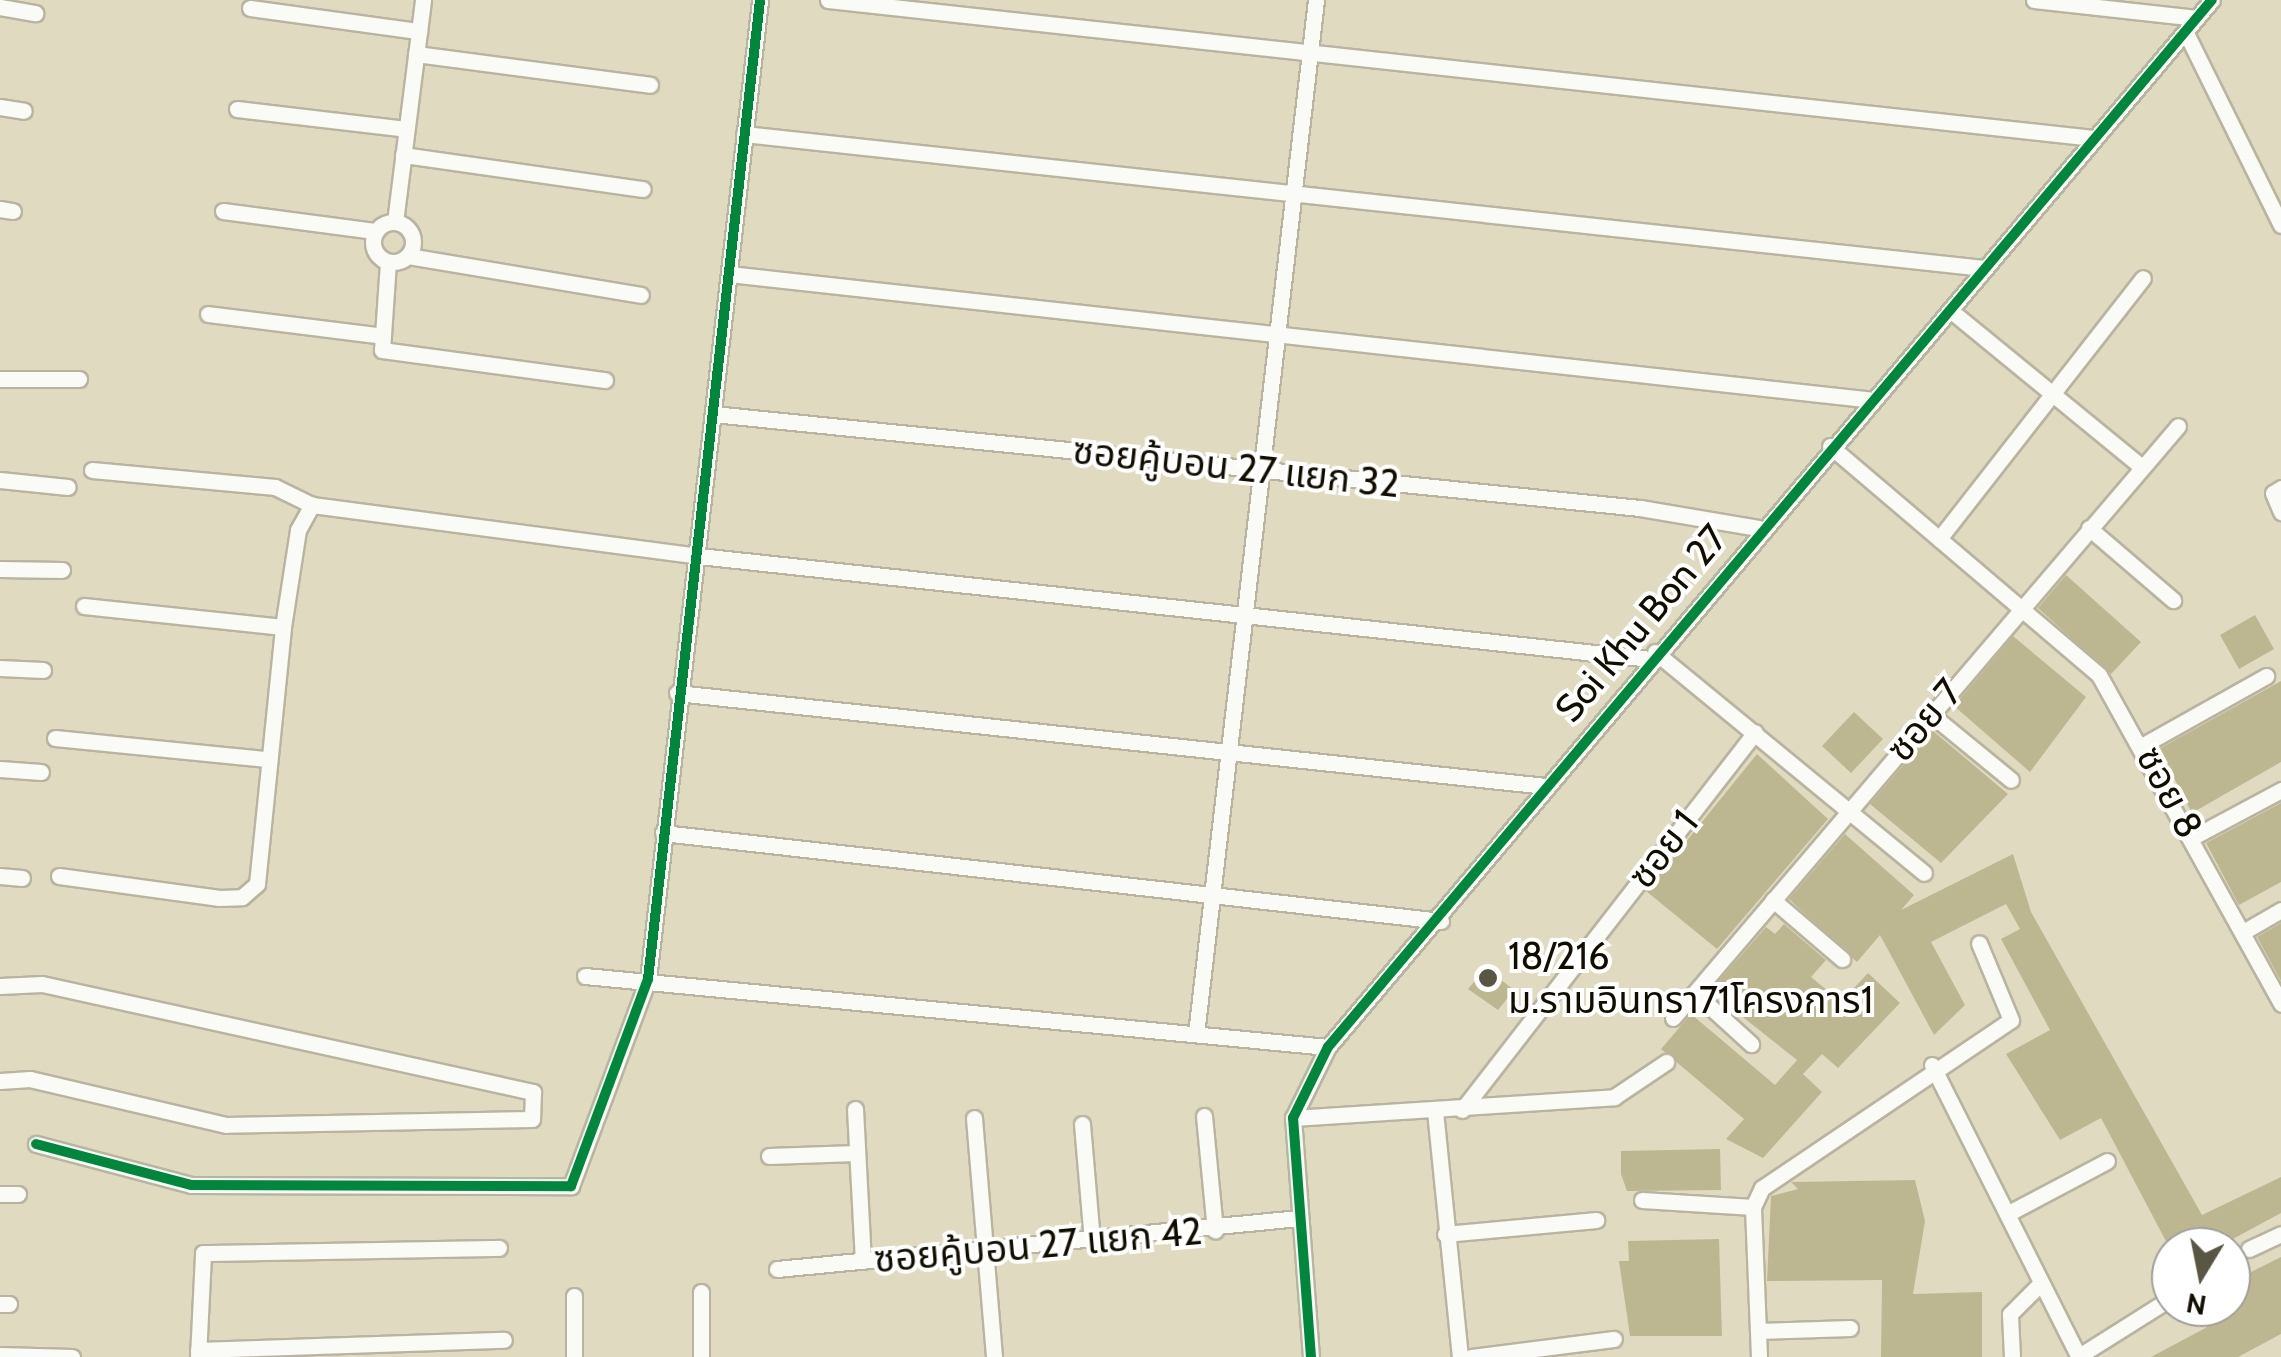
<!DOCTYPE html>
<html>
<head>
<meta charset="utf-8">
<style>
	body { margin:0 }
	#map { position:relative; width:2281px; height:1357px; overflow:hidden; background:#e0dbc0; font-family:Cabin,"Noto Sans Thai",sans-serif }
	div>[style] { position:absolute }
	.building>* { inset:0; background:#bdb791 }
	.roads { filter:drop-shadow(2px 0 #b8b49f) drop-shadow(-2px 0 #b8b49f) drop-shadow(0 2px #b8b49f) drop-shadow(0 -2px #b8b49f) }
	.street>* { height:15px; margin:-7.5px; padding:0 7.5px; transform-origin:7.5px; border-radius:7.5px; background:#fafaf6 }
	.street>.ring { margin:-7.5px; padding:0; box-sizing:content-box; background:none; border:15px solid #fafaf6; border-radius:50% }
	.cycleway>* { height:10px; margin:-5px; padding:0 5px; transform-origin:5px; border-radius:5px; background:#00873e }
	.dots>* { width:28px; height:28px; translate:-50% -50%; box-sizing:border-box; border:5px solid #fff; border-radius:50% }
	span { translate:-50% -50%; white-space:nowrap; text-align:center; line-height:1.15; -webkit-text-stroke:8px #fff; paint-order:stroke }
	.street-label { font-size:38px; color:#110e00 }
	.poi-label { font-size:38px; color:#110e00 }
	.left { translate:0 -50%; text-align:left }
	.north { position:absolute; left:2151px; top:1227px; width:100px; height:100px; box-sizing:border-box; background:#fff; border:2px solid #a09f99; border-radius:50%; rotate:190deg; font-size:28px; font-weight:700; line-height:40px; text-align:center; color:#110e00 }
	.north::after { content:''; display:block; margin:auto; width:35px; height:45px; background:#595643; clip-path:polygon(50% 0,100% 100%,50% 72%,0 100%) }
</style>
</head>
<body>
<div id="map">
	<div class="building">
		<i style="clip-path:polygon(2066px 575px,2141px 642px,2111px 674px,2038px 608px)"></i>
		<i style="clip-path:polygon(2255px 615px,2274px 649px,2239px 669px,2220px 635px)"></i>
		<i style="clip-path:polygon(2013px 636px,2086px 697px,2030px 772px,1954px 706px)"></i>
		<i style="clip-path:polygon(2281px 681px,2281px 762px,2192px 813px,2159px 749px)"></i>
		<i style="clip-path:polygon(1854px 712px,1883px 739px,1851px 773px,1822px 746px)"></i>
		<i style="clip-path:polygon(1933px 731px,2008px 794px,1941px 863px,1870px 804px)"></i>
		<i style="clip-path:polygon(1757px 754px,1828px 819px,1717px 949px,1646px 891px)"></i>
		<i style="clip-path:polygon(2281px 803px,2281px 882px,2239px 905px,2206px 843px)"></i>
		<i style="clip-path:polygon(1845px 834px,1914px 895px,1901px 910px,2013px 854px,2031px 912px,2202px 1215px,2281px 1177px,2281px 1213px,2218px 1247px,2169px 1247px,2101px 1118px,2060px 1140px,2006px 1054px,2050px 1030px,2001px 939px,2020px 929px,2006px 904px,1931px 942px,1965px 1005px,1934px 1035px,1880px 935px,1857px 962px,1789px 899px)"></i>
		<i style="clip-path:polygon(2281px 923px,2281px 981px,2257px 937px)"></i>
		<i style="clip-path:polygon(1784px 924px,1826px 960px,1811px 977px,1841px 1002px,1868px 973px,1900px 1003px,1838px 1068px,1822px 1054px,1803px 1074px,1822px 1092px,1763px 1158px,1726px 1139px,1744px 1119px,1661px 1049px,1691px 1014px,1775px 1085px,1797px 1060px,1710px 991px,1766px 927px,1775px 934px)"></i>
		<i style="clip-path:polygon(1486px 968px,1514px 990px,1498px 1010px,1468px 989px)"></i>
		<i style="clip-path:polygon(1720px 1149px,1721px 1190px,1627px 1191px,1621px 1174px,1621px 1151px)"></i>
		<i style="clip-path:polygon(1915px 1180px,1925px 1221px,1913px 1294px,1982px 1292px,1982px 1357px,1881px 1357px,1882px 1280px,1767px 1281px,1771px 1196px,1798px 1189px,1791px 1182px)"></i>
		<i style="clip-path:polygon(1719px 1239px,1722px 1336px,1630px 1336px,1619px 1261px,1629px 1261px,1628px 1241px)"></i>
		<i style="clip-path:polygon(2281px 1257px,2281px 1334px,2238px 1357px,2151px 1357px,2211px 1325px,2201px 1307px,2231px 1307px,2231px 1282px)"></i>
	</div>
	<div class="roads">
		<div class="street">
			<i style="left:828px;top:0;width:1273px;rotate:6.22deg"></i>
			<i style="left:2034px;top:0;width:164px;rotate:6.3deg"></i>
			<i style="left:0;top:7px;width:36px;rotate:10deg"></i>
			<i style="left:250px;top:8px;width:171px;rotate:7.8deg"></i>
			<i style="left:2187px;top:35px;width:212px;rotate:63.7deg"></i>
			<i style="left:416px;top:54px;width:236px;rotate:7.5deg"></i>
			<i style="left:0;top:107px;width:24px;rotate:9deg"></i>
			<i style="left:237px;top:109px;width:170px;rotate:6.7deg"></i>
			<i style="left:744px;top:134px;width:1247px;rotate:6.17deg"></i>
			<i style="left:403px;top:155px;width:242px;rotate:8.1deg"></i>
			<i style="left:0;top:209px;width:13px;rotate:9deg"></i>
			<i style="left:223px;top:211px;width:153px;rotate:7.5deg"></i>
			<i class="ring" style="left:373px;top:222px;width:25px;height:25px"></i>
			<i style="left:395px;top:222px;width:224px;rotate:-82.8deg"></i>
			<i style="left:408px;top:256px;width:236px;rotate:9.5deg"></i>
			<i style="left:388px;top:262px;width:88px;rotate:93.9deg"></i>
			<i style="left:382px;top:350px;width:225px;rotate:7.7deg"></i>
			<i style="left:729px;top:274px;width:1152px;rotate:6.28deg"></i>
			<i style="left:1950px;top:310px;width:248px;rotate:39.3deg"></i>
			<i style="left:208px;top:314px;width:170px;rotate:7.1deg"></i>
			<i style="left:0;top:379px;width:79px"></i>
			<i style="left:713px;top:414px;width:932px;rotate:5.79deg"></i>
			<i style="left:1640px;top:508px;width:120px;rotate:9.6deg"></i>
			<i style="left:1830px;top:446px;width:353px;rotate:40.4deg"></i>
			<i style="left:2099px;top:675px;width:376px;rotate:61deg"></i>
			<i style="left:92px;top:470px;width:184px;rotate:5.3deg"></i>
			<i style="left:275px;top:487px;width:41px;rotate:25.9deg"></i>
			<i style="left:312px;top:505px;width:390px;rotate:7.5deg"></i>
			<i style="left:699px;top:556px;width:957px;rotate:6.18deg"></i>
			<i style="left:0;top:480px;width:68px;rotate:5.9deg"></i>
			<i style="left:2281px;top:488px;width:9px;rotate:148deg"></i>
			<i style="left:2273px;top:493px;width:21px;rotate:67deg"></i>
			<i style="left:2089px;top:528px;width:111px;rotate:40.6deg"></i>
			<i style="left:1939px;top:539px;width:331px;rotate:-52deg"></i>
			<i style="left:0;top:569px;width:62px;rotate:0.9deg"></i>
			<i style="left:84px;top:606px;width:200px;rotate:6deg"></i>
			<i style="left:1655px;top:652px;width:348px;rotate:39.4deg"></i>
			<i style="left:0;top:668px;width:43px;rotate:2.7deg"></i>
			<i style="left:677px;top:693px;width:874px;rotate:6.11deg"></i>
			<i style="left:1928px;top:712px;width:107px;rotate:39.3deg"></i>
			<i style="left:55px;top:738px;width:213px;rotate:5.7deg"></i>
			<i style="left:2145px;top:744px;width:139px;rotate:-29.3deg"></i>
			<i style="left:0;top:769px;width:41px;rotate:4.2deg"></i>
			<i style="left:663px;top:833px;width:783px;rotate:6.45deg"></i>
			<i style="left:2195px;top:836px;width:98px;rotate:-28.1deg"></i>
			<i style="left:0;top:876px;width:22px;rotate:5deg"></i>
			<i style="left:59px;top:876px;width:162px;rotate:7.8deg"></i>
			<i style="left:219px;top:898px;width:23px;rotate:-2deg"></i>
			<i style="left:242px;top:897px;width:20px;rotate:-41deg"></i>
			<i style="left:257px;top:884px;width:258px;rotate:-84.2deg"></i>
			<i style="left:283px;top:627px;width:98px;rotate:-81.2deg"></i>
			<i style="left:298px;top:530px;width:29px;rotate:-61deg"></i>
			<i style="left:1773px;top:900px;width:91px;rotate:40.5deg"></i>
			<i style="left:2243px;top:932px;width:44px;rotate:-30.1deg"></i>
			<i style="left:585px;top:976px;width:746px;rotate:5.46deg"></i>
			<i style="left:0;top:986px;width:42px;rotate:-2.7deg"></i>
			<i style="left:42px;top:984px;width:503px;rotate:12.41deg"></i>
			<i style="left:533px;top:1092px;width:27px;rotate:92deg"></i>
			<i style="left:532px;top:1119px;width:306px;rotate:178.9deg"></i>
			<i style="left:226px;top:1125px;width:201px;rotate:-166.8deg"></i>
			<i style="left:30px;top:1079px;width:30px;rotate:176deg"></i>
			<i style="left:1695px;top:993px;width:76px;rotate:42.3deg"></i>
			<i style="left:1673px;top:1018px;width:778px;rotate:-49.53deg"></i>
			<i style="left:1196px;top:1034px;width:1041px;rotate:-83.38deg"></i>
			<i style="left:1932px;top:1065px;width:327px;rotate:63.3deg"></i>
			<i style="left:855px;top:1109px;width:152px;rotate:87deg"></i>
			<i style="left:1462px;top:1110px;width:478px;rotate:-52.2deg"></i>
			<i style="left:1435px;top:1111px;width:247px;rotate:84.2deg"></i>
			<i style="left:1204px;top:1116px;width:115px;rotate:84.5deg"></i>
			<i style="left:974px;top:1118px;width:240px;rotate:85.2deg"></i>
			<i style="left:1293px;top:1118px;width:322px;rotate:-3.7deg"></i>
			<i style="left:1614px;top:1097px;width:63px;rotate:-33.9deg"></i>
			<i style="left:1082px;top:1124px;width:117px;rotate:85.1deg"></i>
			<i style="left:36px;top:1144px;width:160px;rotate:14.8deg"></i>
			<i style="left:191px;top:1185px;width:380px;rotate:0.2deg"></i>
			<i style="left:571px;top:1186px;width:221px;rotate:-69.6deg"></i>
			<i style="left:648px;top:979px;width:985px;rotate:-83.47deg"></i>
			<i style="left:769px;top:1156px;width:87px;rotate:-2deg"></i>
			<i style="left:0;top:1194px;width:18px"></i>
			<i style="left:1642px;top:1200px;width:111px;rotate:3.6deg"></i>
			<i style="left:2007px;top:1214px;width:113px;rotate:-27.9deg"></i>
			<i style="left:1445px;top:1234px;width:152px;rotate:-5.3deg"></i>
			<i style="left:2249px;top:1249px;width:35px;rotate:-25deg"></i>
			<i style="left:777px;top:1269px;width:524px;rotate:-5.58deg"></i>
			<i style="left:701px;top:1292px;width:65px;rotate:90deg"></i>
			<i style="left:574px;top:1296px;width:61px;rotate:90deg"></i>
			<i style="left:0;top:1304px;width:9px"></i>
			<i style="left:1758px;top:1331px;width:92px;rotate:-1.9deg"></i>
			<i style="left:198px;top:1350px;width:306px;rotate:-1.9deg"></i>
			<i style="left:0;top:1355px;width:72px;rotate:1.6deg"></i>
			<i style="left:2079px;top:1356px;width:109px;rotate:-32.2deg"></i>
			<i style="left:198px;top:1357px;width:104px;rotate:-87.2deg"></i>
			<i style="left:203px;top:1253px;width:296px;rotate:-1deg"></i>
			<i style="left:1311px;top:1357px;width:240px;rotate:-94.3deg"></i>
			<i style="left:1293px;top:1118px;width:79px;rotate:-63.8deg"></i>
			<i style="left:1328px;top:1047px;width:1370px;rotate:-49.83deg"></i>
			<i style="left:1471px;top:1357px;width:144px;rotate:-7.2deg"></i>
			<i style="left:1759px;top:1357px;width:150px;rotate:-92.3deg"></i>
			<i style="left:1753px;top:1207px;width:21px;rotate:-65deg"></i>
			<i style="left:1762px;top:1188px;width:300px;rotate:-34deg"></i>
			<i style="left:2011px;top:1020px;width:83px;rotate:-112.6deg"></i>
			<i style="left:2012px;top:1357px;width:43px;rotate:-92.7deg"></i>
			<i style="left:2010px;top:1314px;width:44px;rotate:-45deg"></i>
		</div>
	</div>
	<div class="cycleway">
		<i style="left:36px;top:1144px;width:160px;rotate:14.8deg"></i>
		<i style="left:191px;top:1185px;width:380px;rotate:0.2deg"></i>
		<i style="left:571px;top:1186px;width:221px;rotate:-69.6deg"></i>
		<i style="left:648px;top:979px;width:985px;rotate:-83.47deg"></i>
		<i style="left:1311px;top:1357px;width:240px;rotate:-94.3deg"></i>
		<i style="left:1293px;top:1118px;width:79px;rotate:-63.8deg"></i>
		<i style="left:1328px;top:1047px;width:1370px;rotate:-49.83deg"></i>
	</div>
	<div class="dots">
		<i style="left:1488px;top:978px;background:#595643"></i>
	</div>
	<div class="street-label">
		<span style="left:1236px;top:467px;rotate:6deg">ซอยคู้บอน 27 แยก 32</span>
		<span style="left:1641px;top:623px;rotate:-50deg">Soi Khu Bon 27</span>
		<span style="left:1924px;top:720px;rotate:-50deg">ซอย 7</span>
		<span style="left:2170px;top:792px;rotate:62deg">ซอย 8</span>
		<span style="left:1663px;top:849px;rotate:-52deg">ซอย 1</span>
		<span style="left:1038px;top:1245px;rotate:-5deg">ซอยคู้บอน 27 แยก 42</span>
	</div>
	<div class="poi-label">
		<span class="left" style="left:1508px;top:978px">18/216<br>ม.รามอินทรา71โครงการ1</span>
	</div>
	<div class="north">N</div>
</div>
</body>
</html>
